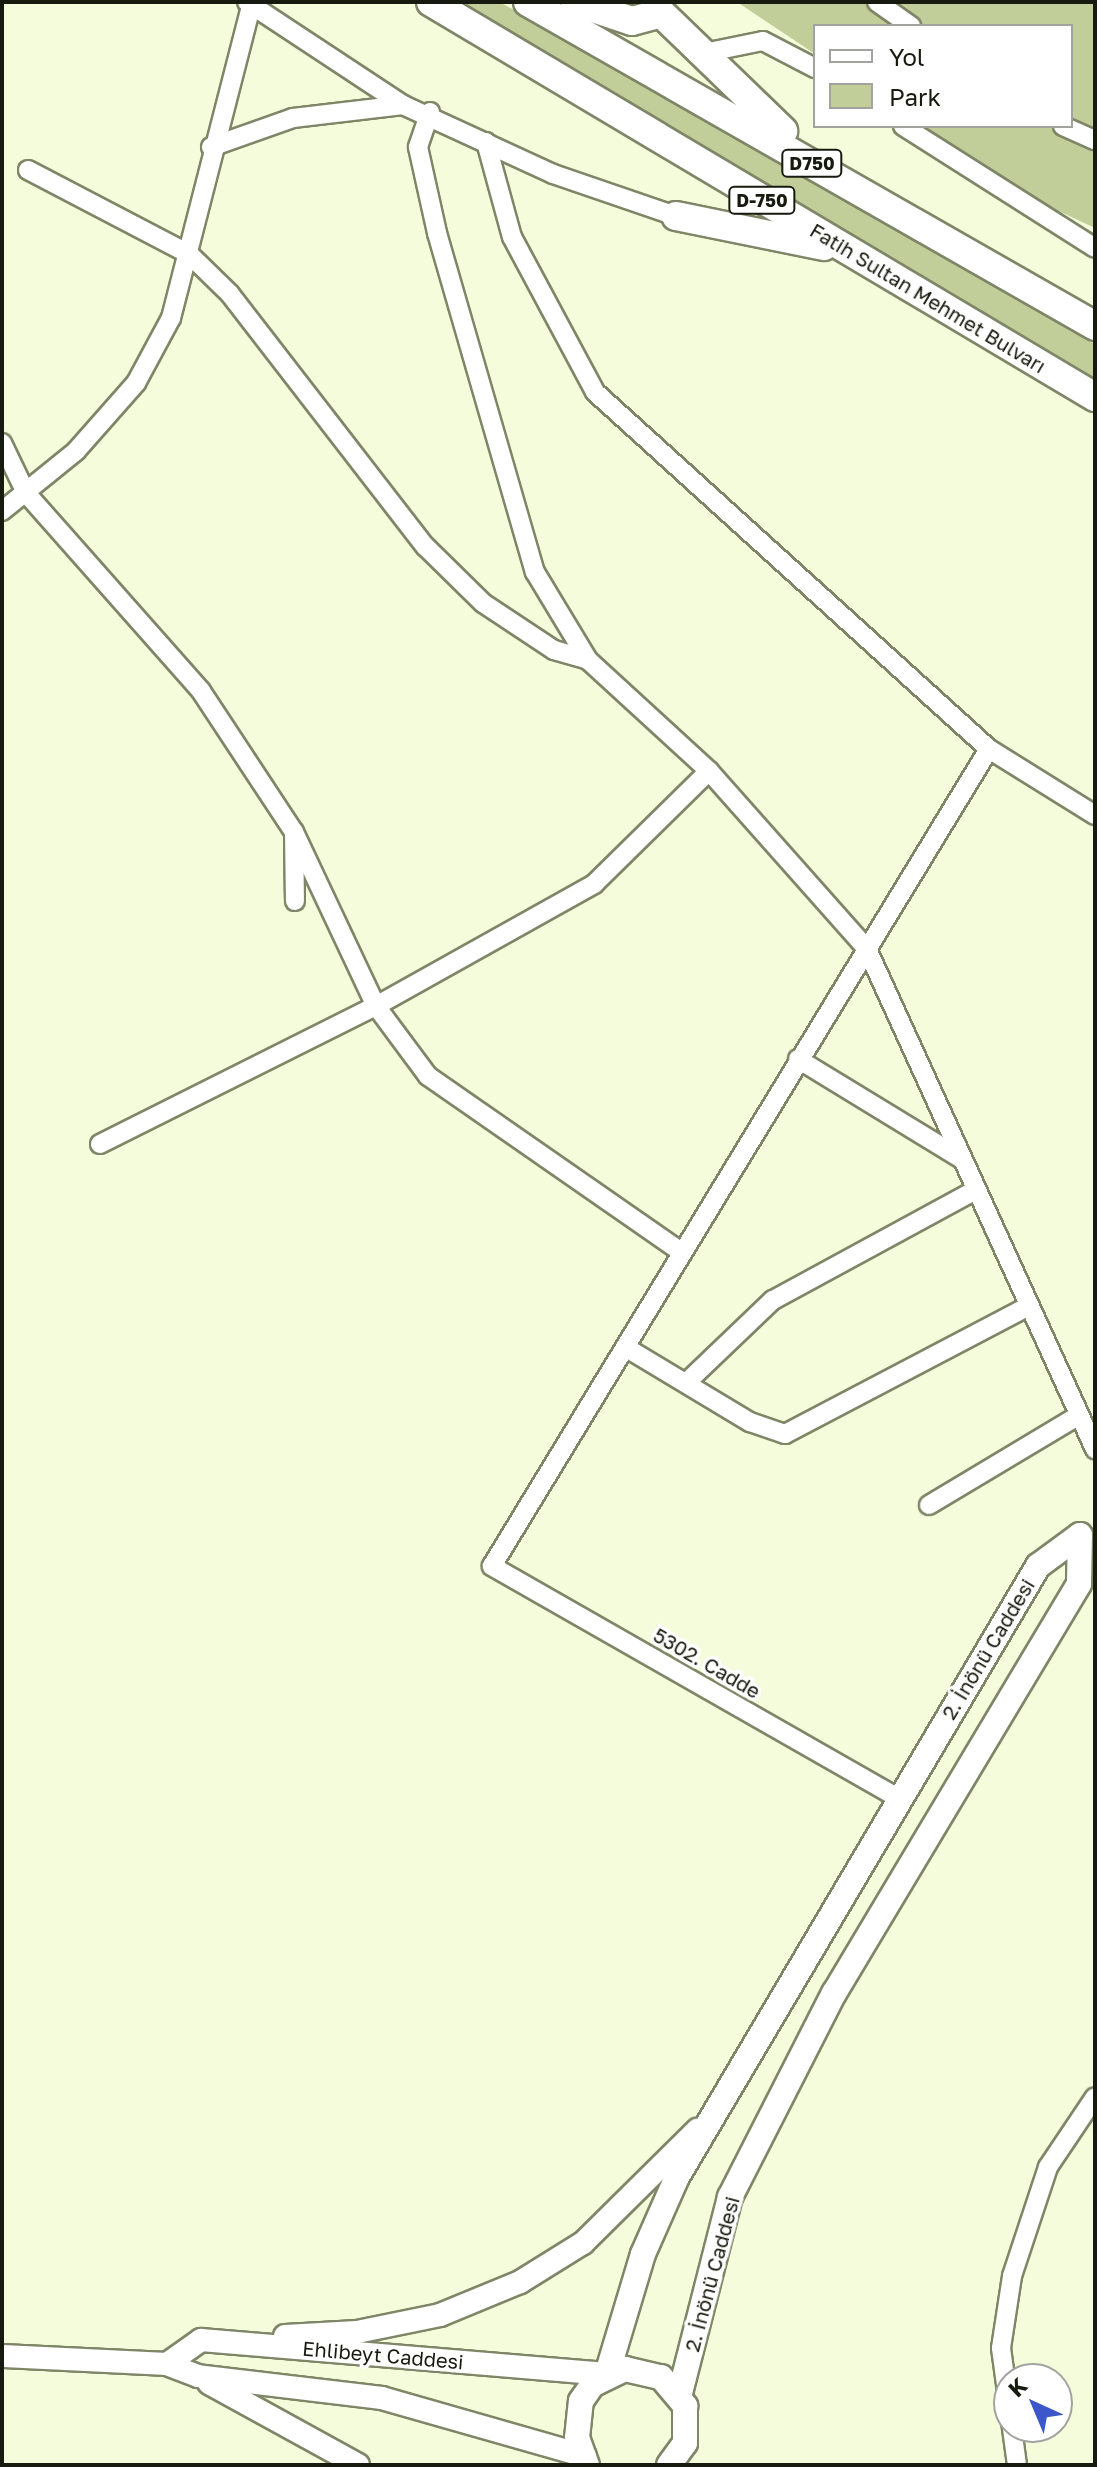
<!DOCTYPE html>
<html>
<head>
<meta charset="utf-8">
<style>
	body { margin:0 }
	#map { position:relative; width:1097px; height:2467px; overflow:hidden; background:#f4fcdb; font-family:"Golos Text",sans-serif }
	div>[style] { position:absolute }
	.green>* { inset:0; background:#c1ce99 }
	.roads { filter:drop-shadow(2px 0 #7f8668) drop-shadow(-2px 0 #7f8668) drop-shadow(0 2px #7f8668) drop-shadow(0 -2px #7f8668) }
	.minor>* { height:18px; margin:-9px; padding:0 9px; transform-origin:9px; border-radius:9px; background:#fff }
	.tertiary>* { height:22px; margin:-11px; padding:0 11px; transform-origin:11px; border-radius:11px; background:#fff }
	.secondary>* { height:24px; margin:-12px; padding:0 12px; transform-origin:12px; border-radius:12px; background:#fff }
	.trunk>* { height:28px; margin:-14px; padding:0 14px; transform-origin:14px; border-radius:14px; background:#fff }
	span { translate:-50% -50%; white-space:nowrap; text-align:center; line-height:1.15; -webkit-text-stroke:7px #fff; paint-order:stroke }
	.shield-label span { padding:2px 6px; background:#fff; border:2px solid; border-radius:6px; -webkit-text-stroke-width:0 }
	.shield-label { font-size:18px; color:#171a0e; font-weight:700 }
	.street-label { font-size:20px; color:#171a0e }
	.frame { position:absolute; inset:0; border:4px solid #171a0e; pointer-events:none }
	.legend { position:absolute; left:813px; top:24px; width:260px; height:104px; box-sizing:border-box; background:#fff; border:2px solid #a2a39f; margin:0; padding:10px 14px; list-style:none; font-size:24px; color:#171a0e }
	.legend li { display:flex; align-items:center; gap:16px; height:40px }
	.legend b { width:40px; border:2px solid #a2a39f }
	.north { position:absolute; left:993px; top:2363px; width:80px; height:80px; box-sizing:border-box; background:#fff; border:2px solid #a2a39f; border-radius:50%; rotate:316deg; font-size:22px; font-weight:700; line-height:32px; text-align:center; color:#171a0e }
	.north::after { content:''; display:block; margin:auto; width:28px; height:36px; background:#3c57ca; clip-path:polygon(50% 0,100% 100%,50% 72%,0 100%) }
</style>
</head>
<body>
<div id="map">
	<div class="green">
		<i style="clip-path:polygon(459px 2px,499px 2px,522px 14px,1095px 344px,1095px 378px)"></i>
		<i style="clip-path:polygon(737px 2px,1095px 2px,1095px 228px,1033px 199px,924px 126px,1071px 126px,1071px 26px,815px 26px,815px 54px)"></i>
	</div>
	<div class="roads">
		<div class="minor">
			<i style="left:247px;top:2px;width:187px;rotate:33.4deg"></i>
			<i style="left:877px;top:2px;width:42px;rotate:35.2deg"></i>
			<i style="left:699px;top:54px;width:65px;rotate:-11.5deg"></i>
			<i style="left:763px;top:41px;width:59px;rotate:27.4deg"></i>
			<i style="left:430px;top:112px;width:37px;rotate:109deg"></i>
			<i style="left:418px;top:147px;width:88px;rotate:77.5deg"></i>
			<i style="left:437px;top:233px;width:353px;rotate:73.9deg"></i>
			<i style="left:535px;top:572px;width:103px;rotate:58.9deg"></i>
			<i style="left:588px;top:660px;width:164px;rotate:42.5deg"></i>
			<i style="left:709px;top:771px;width:238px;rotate:48.4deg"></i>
			<i style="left:867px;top:949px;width:550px;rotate:65.49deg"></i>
			<i style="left:903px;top:126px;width:227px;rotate:32.4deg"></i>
			<i style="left:1063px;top:126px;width:35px;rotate:24deg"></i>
			<i style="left:486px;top:142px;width:98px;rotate:74.7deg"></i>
			<i style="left:512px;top:237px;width:176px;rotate:61.8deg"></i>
			<i style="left:595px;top:392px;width:532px;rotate:42.18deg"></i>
			<i style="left:211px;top:147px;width:87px;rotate:-19.5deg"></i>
			<i style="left:293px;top:118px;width:111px;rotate:-6.7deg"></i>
			<i style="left:403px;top:105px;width:165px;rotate:24.7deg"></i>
			<i style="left:553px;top:174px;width:130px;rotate:18.9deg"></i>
			<i style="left:28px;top:170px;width:182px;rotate:27.6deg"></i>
			<i style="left:189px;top:254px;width:57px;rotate:44.3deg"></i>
			<i style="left:230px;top:294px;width:319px;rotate:52.3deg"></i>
			<i style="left:425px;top:546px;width:81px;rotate:44.5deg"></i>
			<i style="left:483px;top:603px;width:85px;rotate:33.5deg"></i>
			<i style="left:554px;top:650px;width:35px;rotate:16deg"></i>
			<i style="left:2px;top:443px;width:55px;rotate:64.4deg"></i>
			<i style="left:26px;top:493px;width:264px;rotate:48.5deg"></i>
			<i style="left:201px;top:691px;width:169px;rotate:56.6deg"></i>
			<i style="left:294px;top:832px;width:69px;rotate:89.2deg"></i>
			<i style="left:2px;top:511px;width:95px;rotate:-39deg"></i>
			<i style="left:76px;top:451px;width:91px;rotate:-48.6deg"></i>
			<i style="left:136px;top:383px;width:74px;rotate:-61.7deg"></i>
			<i style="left:171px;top:318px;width:326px;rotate:-75.6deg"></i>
			<i style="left:294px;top:832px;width:192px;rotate:64.8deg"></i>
			<i style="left:376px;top:1006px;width:87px;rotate:53.4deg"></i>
			<i style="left:428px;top:1076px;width:308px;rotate:34.8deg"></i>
			<i style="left:798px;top:1059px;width:192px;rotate:31.4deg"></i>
			<i style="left:100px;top:1144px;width:309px;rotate:-26.6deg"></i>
			<i style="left:376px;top:1006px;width:250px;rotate:-29.2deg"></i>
			<i style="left:594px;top:884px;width:161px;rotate:-44.5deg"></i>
			<i style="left:625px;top:1347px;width:146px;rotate:31deg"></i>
			<i style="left:750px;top:1422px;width:37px;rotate:19deg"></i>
			<i style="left:785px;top:1434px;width:276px;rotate:-27.7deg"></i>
			<i style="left:686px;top:1383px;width:120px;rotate:-43.7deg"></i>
			<i style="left:773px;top:1300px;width:231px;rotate:-28.5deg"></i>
			<i style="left:929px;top:1505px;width:174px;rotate:-30.9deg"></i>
			<i style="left:900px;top:1799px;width:470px;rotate:-150.3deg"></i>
			<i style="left:492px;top:1566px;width:956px;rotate:-58.69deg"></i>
			<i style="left:989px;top:749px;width:125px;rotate:31.9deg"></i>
			<i style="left:1017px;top:2465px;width:118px;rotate:-97.8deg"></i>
			<i style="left:1001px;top:2348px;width:73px;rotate:-81.3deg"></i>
			<i style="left:1012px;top:2276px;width:115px;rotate:-71.7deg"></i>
			<i style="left:1048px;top:2167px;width:84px;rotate:-56.1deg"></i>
		</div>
		<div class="tertiary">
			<i style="left:285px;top:2336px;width:72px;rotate:-3.2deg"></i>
			<i style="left:357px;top:2332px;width:85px;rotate:-11.6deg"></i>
			<i style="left:440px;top:2315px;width:87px;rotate:-22.4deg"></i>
			<i style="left:520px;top:2282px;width:74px;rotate:-31.8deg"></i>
			<i style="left:583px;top:2243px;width:161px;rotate:-44.7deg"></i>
			<i style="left:2px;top:2356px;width:165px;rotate:2.8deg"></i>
			<i style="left:209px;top:2383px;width:170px;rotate:28.8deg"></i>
			<i style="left:585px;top:2456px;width:211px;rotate:-164.1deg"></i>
			<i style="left:382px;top:2398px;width:185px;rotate:-173.2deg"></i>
			<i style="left:198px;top:2376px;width:33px;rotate:-159deg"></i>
			<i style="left:167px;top:2364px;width:42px;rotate:-35.2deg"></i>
			<i style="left:201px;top:2340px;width:407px;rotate:4.8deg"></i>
		</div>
		<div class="secondary">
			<i style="left:607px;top:2374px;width:125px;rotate:-73.3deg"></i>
			<i style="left:643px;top:2254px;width:84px;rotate:-66.2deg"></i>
			<i style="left:677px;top:2177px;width:710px;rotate:-59.42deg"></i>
			<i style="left:1038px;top:1566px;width:52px;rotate:-36.4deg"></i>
			<i style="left:1080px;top:1535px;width:49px;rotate:91.2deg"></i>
			<i style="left:1079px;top:1584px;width:477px;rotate:120.9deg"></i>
			<i style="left:834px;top:1993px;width:229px;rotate:117deg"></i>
			<i style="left:730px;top:2197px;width:206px;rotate:104.3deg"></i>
			<i style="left:587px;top:2465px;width:29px;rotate:-110deg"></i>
			<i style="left:577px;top:2438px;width:37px;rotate:-84deg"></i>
			<i style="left:581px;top:2401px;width:19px;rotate:-55deg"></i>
			<i style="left:592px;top:2385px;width:37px;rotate:-26deg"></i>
			<i style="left:625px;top:2369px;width:37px;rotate:13deg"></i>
			<i style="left:661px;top:2377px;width:38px;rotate:50deg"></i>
			<i style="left:685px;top:2406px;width:37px;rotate:90deg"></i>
			<i style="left:685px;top:2443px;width:27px;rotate:126deg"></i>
		</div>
		<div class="trunk">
			<i style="left:431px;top:2px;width:773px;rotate:30.75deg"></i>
			<i style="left:528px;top:2px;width:653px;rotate:29.74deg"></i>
			<i style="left:575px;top:2px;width:60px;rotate:18.4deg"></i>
			<i style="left:632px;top:21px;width:30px;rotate:-15deg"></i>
			<i style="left:661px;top:13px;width:170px;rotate:44deg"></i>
			<i style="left:676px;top:216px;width:151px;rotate:11.5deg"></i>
		</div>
	</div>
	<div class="shield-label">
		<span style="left:812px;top:163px">D750</span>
		<span style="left:762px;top:200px">D-750</span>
	</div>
	<div class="street-label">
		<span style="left:928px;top:298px;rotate:31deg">Fatih Sultan Mehmet Bulvarı</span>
		<span style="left:988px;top:1649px;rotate:-59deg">2. İnönü Caddesi</span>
		<span style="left:707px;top:1663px;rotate:30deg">5302. Cadde</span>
		<span style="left:712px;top:2274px;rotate:-75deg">2. İnönü Caddesi</span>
		<span style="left:383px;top:2355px;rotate:5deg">Ehlibeyt Caddesi</span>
	</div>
	<div class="frame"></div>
	<ul class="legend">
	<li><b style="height:10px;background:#fff"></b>Yol</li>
	<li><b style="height:22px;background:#c1ce99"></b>Park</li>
	</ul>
	<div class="north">K</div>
</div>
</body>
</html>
